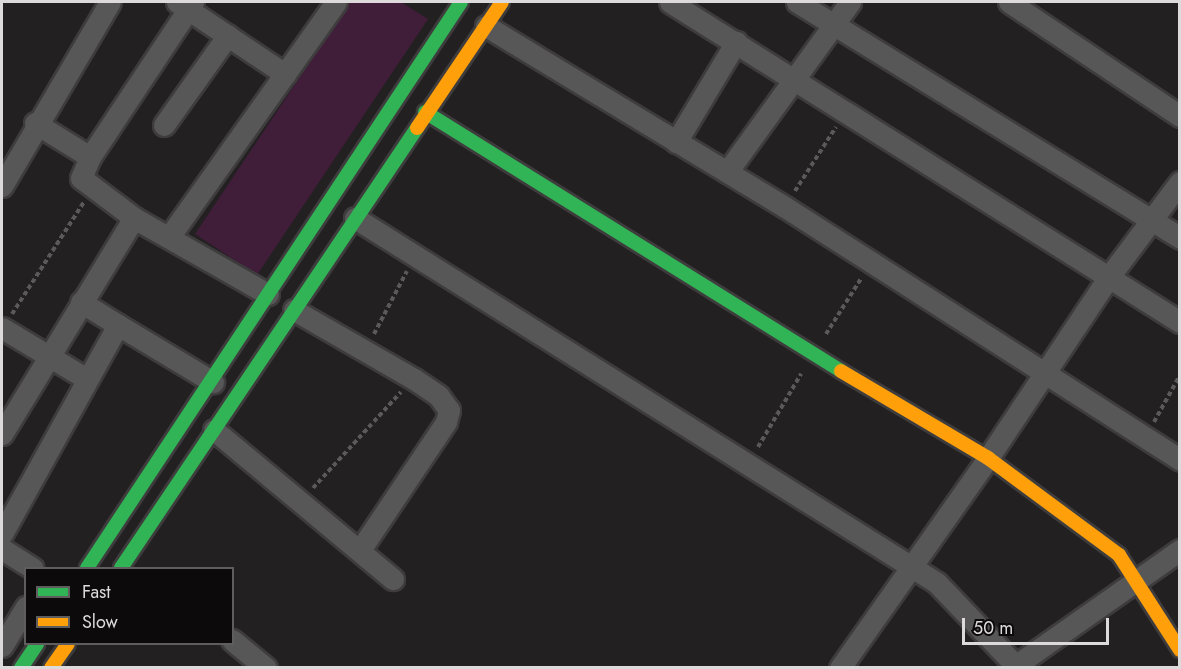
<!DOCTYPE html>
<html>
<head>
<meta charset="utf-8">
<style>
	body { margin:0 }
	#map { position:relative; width:1181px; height:669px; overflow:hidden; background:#232022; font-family:Jost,sans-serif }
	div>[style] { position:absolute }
	.green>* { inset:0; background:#401d38 }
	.path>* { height:4px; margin-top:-2px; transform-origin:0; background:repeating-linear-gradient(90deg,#5b5a5b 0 4.5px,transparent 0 7.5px) }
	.roads { filter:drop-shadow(2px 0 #3e3c3d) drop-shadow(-2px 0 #3e3c3d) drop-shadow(0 2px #3e3c3d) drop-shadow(0 -2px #3e3c3d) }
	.street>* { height:21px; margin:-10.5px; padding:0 10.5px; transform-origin:10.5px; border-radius:10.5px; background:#585758 }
	.fast>* { height:14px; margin:-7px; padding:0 7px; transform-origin:7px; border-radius:7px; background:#30b455 }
	.slow>* { height:14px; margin:-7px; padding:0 7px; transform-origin:7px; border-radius:7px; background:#ff9f0a }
	span { translate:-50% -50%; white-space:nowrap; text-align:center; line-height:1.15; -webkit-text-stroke:6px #0c0a0b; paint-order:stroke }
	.frame { position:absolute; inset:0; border:3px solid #dddadc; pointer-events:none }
	.legend { position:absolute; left:24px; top:567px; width:210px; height:78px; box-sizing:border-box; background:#0c0a0b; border:2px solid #605d5f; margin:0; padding:8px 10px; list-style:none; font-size:18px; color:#dddadc }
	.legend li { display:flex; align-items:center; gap:12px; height:30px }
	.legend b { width:30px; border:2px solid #605d5f }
	.scale { position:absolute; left:962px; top:618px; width:147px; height:27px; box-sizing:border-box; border:3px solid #dddadc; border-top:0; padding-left:8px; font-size:18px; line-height:21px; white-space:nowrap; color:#dddadc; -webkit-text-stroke:4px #0c0a0b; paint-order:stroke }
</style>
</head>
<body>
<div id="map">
	<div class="green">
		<i style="clip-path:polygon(350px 2px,401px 2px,428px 19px,257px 275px,195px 234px)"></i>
	</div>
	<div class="path">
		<i style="left:795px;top:191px;width:76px;rotate:-57.4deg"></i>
		<i style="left:12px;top:314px;width:133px;rotate:-57.3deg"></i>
		<i style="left:374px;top:334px;width:71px;rotate:-62.4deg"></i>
		<i style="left:826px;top:334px;width:67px;rotate:-57.7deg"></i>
		<i style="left:1154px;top:422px;width:54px;rotate:-61deg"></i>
		<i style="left:758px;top:447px;width:85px;rotate:-59.5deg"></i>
		<i style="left:313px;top:488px;width:130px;rotate:-47.5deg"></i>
	</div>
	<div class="roads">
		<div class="street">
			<i style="left:177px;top:2px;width:130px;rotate:33.7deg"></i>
			<i style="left:193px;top:2px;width:186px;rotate:123.6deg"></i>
			<i style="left:90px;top:157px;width:23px;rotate:113deg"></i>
			<i style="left:81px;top:178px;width:66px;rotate:37deg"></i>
			<i style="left:134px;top:218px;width:154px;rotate:29.6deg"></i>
			<i style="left:670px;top:2px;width:602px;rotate:32.11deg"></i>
			<i style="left:797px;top:2px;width:450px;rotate:31.6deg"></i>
			<i style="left:1009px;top:2px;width:206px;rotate:33.7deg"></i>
			<i style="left:486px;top:26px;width:350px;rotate:31.2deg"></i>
			<i style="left:785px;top:207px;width:469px;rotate:32.6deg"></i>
			<i style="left:35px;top:123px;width:65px;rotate:31.7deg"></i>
			<i style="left:164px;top:125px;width:110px;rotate:-54.6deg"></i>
			<i style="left:676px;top:142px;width:117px;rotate:-59deg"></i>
			<i style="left:727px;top:172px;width:210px;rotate:-54.1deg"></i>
			<i style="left:2px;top:186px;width:213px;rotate:-59.6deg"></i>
			<i style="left:355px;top:218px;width:687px;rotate:32.09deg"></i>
			<i style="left:937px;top:583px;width:117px;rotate:46.4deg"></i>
			<i style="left:169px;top:237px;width:288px;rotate:-54.6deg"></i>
			<i style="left:81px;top:302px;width:44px;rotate:31.9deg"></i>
			<i style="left:294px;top:310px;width:138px;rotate:29.9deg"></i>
			<i style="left:414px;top:379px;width:29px;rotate:34deg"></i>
			<i style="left:438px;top:395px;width:19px;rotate:54deg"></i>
			<i style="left:449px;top:410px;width:12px;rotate:104deg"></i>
			<i style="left:446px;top:422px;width:154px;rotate:123.9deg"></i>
			<i style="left:2px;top:328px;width:99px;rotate:31deg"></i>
			<i style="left:214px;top:430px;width:233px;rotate:39.8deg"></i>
			<i style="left:2px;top:434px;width:253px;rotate:-58.6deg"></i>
			<i style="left:2px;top:534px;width:239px;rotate:-61deg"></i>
			<i style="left:118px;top:325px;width:111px;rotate:31deg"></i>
			<i style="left:2px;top:549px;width:36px;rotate:32deg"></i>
			<i style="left:232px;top:640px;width:44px;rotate:39.5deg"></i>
			<i style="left:2px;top:646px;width:46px;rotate:-58.4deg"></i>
			<i style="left:840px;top:668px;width:257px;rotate:-54.8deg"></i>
			<i style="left:988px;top:458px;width:216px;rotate:-56.3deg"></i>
			<i style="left:1108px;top:278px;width:120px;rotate:-53.1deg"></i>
			<i style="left:1012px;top:668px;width:205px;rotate:-35.1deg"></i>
		</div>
		<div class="fast">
			<i style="left:425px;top:112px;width:490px;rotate:31.9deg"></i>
			<i style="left:87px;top:568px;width:678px;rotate:-56.54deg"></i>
			<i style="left:121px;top:568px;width:530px;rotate:-56.07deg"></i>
			<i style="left:21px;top:668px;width:29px;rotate:-56deg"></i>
		</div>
		<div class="slow">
			<i style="left:417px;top:128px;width:152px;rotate:-56deg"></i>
			<i style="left:841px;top:371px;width:171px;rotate:30.6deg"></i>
			<i style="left:988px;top:458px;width:163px;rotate:36.5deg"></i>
			<i style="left:1119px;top:555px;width:113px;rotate:57.3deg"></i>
			<i style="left:51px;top:668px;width:29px;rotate:-55deg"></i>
		</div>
	</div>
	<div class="frame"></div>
	<ul class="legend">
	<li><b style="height:8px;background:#30b455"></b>Fast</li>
	<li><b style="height:8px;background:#ff9f0a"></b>Slow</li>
	</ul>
	<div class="scale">50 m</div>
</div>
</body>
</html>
